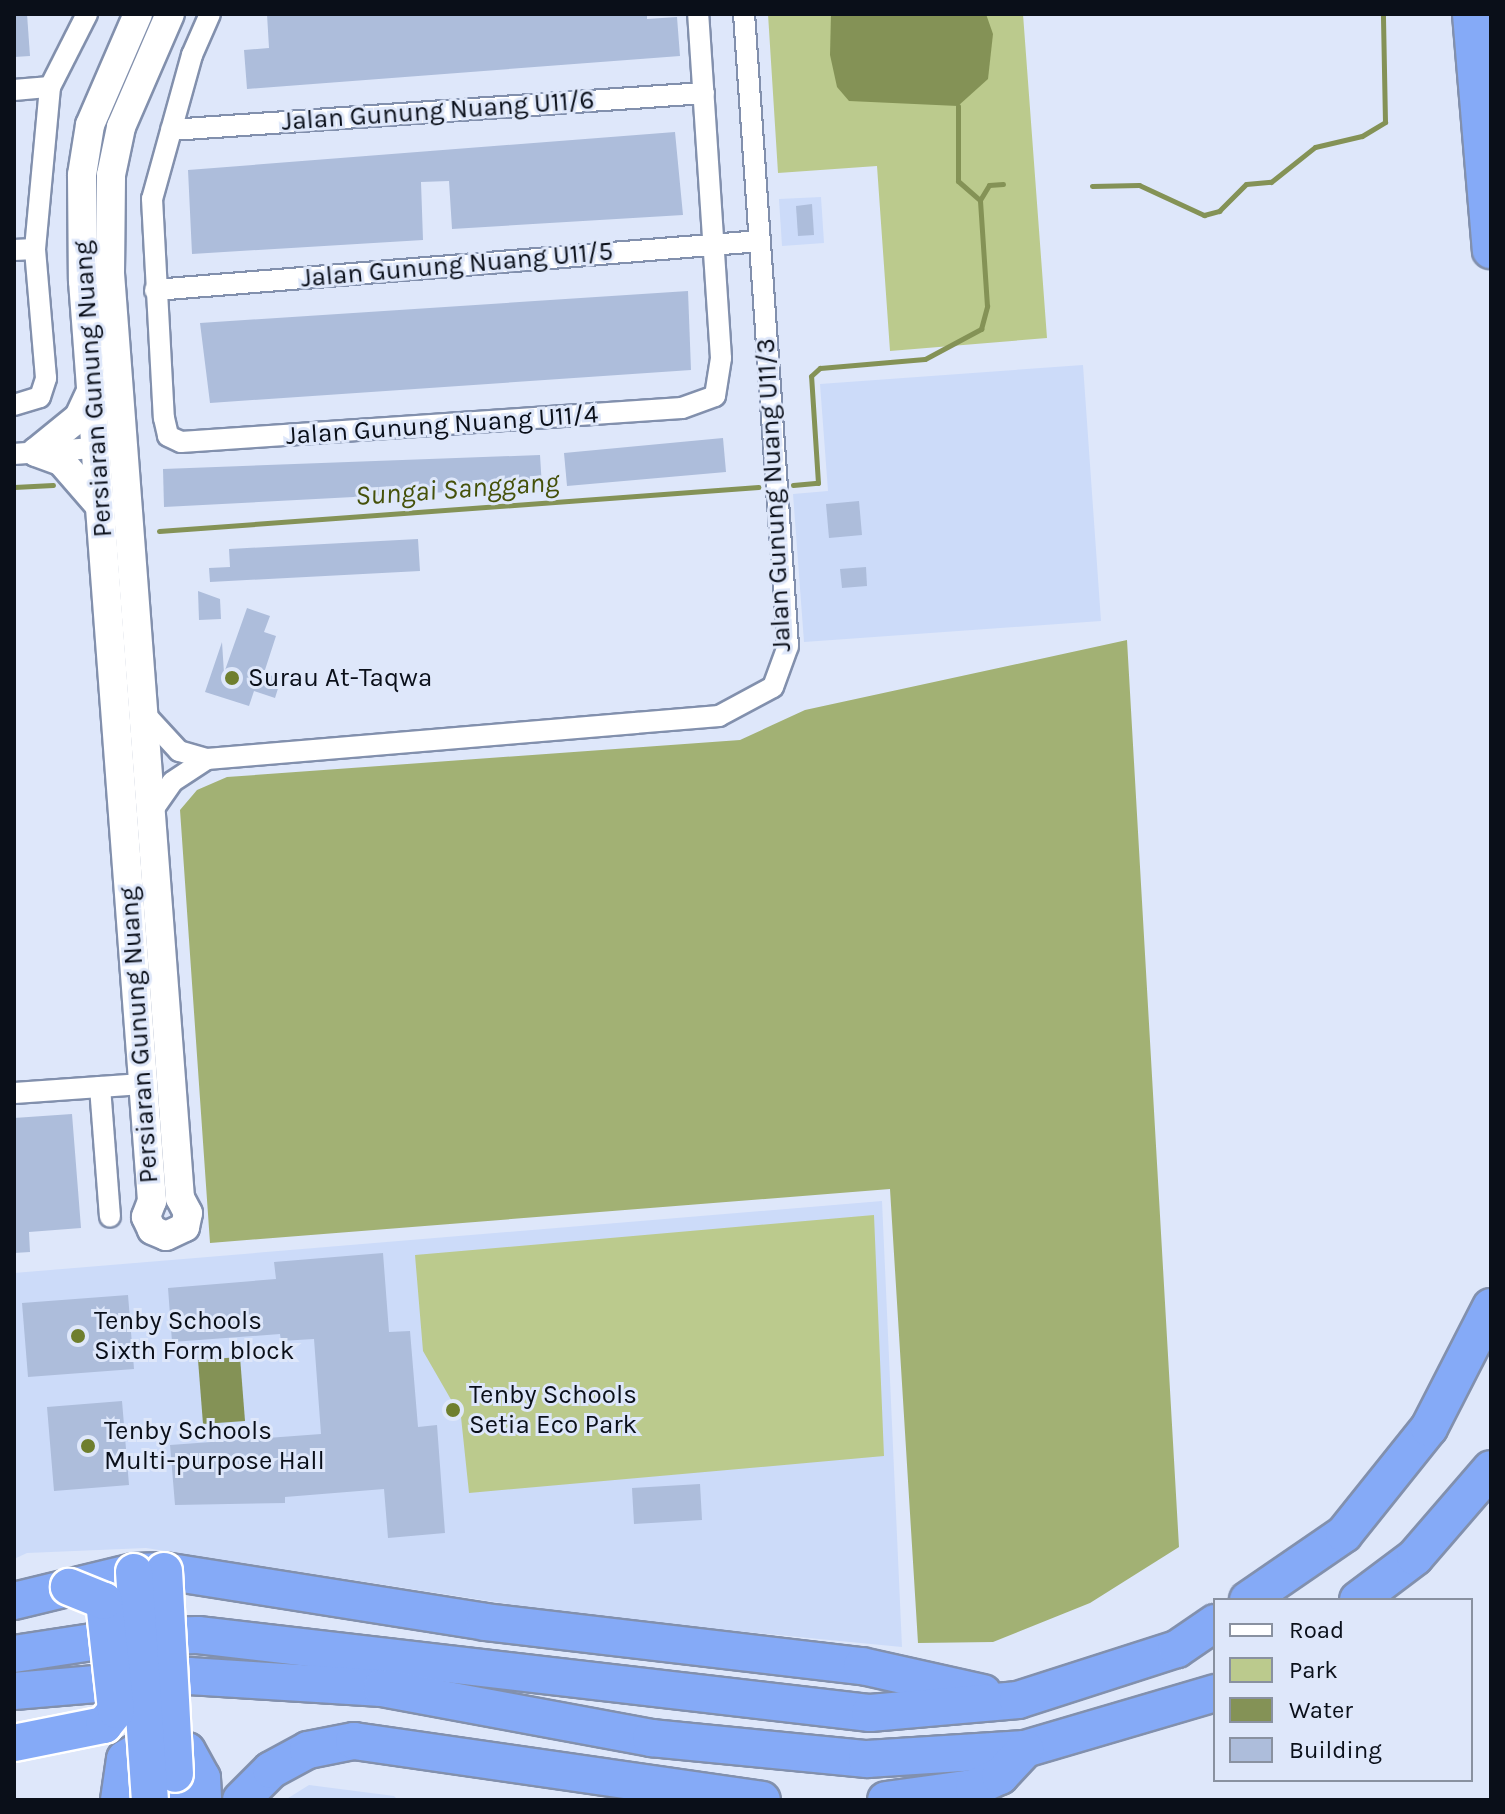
<!DOCTYPE html>
<html>
<head>
<meta charset="utf-8">
<style>
	body { margin:0 }
	#map { position:relative; width:1505px; height:1814px; overflow:hidden; background:#dee7fa; font-family:Karla,sans-serif }
	div>[style] { position:absolute }
	.built>* { inset:0; background:#ccdbf9 }
	.green>* { inset:0; background:#bbca8d }
	.forest>* { inset:0; background:#a2b174 }
	.water>* { inset:0; background:#849256 }
	.stream>* { height:5px; margin:-2.5px; padding:0 2.5px; transform-origin:2.5px; border-radius:2.5px; background:#849256 }
	.building>* { inset:0; background:#adbddb }
	.roads { filter:drop-shadow(2px 0 #8290ad) drop-shadow(-2px 0 #8290ad) drop-shadow(0 2px #8290ad) drop-shadow(0 -2px #8290ad) }
	.street>* { height:20px; margin:-10px; padding:0 10px; transform-origin:10px; border-radius:10px; background:#fff }
	.secondary>* { height:28px; margin:-14px; padding:0 14px; transform-origin:14px; border-radius:14px; background:#fff }
	.highway>* { height:36px; margin:-18px; padding:0 18px; transform-origin:18px; border-radius:18px; background:#85aaf7 }
	.bridges { filter:drop-shadow(2px 0 #fff) drop-shadow(-2px 0 #fff) drop-shadow(0 2px #fff) drop-shadow(0 -2px #fff) }
	.highway-bridge>* { height:36px; margin:-18px; padding:0 18px; transform-origin:18px; border-radius:18px; background:#85aaf7 }
	.dots>* { width:22px; height:22px; translate:-50% -50%; box-sizing:border-box; border:4px solid #dee7fa; border-radius:50% }
	span { translate:-50% -50%; white-space:nowrap; text-align:center; line-height:1.15; -webkit-text-stroke:6px #dee7fa; paint-order:stroke }
	.street-label { font-size:26px; color:#0a0f19 }
	.poi-label { font-size:26px; color:#0a0f19 }
	.left { translate:0 -50%; text-align:left }
	.water-label { font-size:28px; color:#45510a; font-style:italic }
	.frame { position:absolute; inset:0; border:16px solid #0a0f19; pointer-events:none }
	.legend { position:absolute; left:1213px; top:1598px; width:260px; height:184px; box-sizing:border-box; background:#dee7fa; border:2px solid #8991a0; margin:0; padding:10px 14px; list-style:none; font-size:24px; color:#0a0f19 }
	.legend li { display:flex; align-items:center; gap:16px; height:40px }
	.legend b { width:40px; border:2px solid #8991a0 }
</style>
</head>
<body>
<div id="map">
	<div class="built">
		<i style="clip-path:polygon(821px 197px,824px 243px,782px 246px,779px 199px)"></i>
		<i style="clip-path:polygon(1083px 365px,1101px 621px,804px 642px,793px 494px,828px 491px,820px 384px)"></i>
		<i style="clip-path:polygon(882px 1201px,902px 1647px,592px 1617px,146px 1548px,27px 1553px,14px 1559px,14px 1273px)"></i>
		<i style="clip-path:polygon(309px 1785px,394px 1796px,398px 1800px,285px 1800px)"></i>
	</div>
	<div class="green">
		<i style="clip-path:polygon(768px 14px,1023px 14px,1047px 338px,890px 351px,877px 166px,778px 173px)"></i>
		<i style="clip-path:polygon(874px 1215px,884px 1456px,469px 1493px,461px 1417px,423px 1351px,415px 1255px)"></i>
	</div>
	<div class="forest">
		<i style="clip-path:polygon(1127px 640px,1179px 1547px,1090px 1603px,993px 1642px,918px 1643px,890px 1189px,210px 1243px,180px 810px,197px 790px,227px 777px,740px 740px,805px 710px)"></i>
	</div>
	<div class="water">
		<i style="clip-path:polygon(831px 14px,986px 14px,993px 34px,988px 79px,958px 106px,849px 101px,837px 87px,830px 55px)"></i>
		<i style="clip-path:polygon(240px 1357px,245px 1421px,203px 1424px,198px 1360px)"></i>
	</div>
	<div class="stream">
		<i style="left:958px;top:106px;width:75px;rotate:90deg"></i>
		<i style="left:958px;top:181px;width:29px;rotate:41deg"></i>
		<i style="left:1092px;top:186px;width:47px;rotate:-1.2deg"></i>
		<i style="left:1139px;top:185px;width:72px;rotate:24.8deg"></i>
		<i style="left:1204px;top:215px;width:16px;rotate:-15deg"></i>
		<i style="left:1219px;top:211px;width:38px;rotate:-45deg"></i>
		<i style="left:1246px;top:184px;width:25px;rotate:-5deg"></i>
		<i style="left:1271px;top:182px;width:56px;rotate:-38.5deg"></i>
		<i style="left:1315px;top:147px;width:48px;rotate:-13.2deg"></i>
		<i style="left:1362px;top:136px;width:27px;rotate:-31deg"></i>
		<i style="left:1385px;top:122px;width:108px;rotate:-91.1deg"></i>
		<i style="left:793px;top:485px;width:25px;rotate:-5deg"></i>
		<i style="left:818px;top:483px;width:107px;rotate:-93.7deg"></i>
		<i style="left:811px;top:376px;width:12px;rotate:-42deg"></i>
		<i style="left:820px;top:368px;width:105px;rotate:-4.9deg"></i>
		<i style="left:925px;top:359px;width:64px;rotate:-28.2deg"></i>
		<i style="left:981px;top:329px;width:24px;rotate:-75deg"></i>
		<i style="left:987px;top:306px;width:106px;rotate:-93.8deg"></i>
		<i style="left:980px;top:200px;width:17px;rotate:-59deg"></i>
		<i style="left:989px;top:185px;width:14px;rotate:-4deg"></i>
		<i style="left:14px;top:487px;width:39px;rotate:-3deg"></i>
		<i style="left:159px;top:531px;width:601px;rotate:-4.2deg"></i>
	</div>
	<div class="building">
		<i style="clip-path:polygon(14px 14px,27px 14px,30px 56px,14px 57px)"></i>
		<i style="clip-path:polygon(267px 14px,647px 14px,647px 19px,677px 17px,680px 56px,247px 89px,244px 50px,269px 48px)"></i>
		<i style="clip-path:polygon(675px 132px,683px 215px,452px 229px,449px 181px,421px 182px,423px 240px,192px 254px,188px 170px)"></i>
		<i style="clip-path:polygon(812px 204px,814px 235px,798px 236px,796px 206px)"></i>
		<i style="clip-path:polygon(688px 291px,691px 370px,210px 403px,200px 323px)"></i>
		<i style="clip-path:polygon(723px 438px,726px 472px,567px 486px,564px 453px)"></i>
		<i style="clip-path:polygon(540px 455px,542px 487px,164px 507px,163px 469px)"></i>
		<i style="clip-path:polygon(859px 501px,862px 535px,829px 538px,826px 504px)"></i>
		<i style="clip-path:polygon(418px 539px,420px 571px,210px 582px,209px 568px,230px 567px,229px 549px)"></i>
		<i style="clip-path:polygon(866px 567px,867px 586px,842px 588px,840px 569px)"></i>
		<i style="clip-path:polygon(198px 591px,220px 599px,221px 619px,199px 620px)"></i>
		<i style="clip-path:polygon(247px 608px,270px 616px,264px 632px,276px 636px,264px 673px,281px 679px,275px 698px,254px 691px,249px 706px,205px 692px,222px 642px,224px 673px)"></i>
		<i style="clip-path:polygon(72px 1114px,81px 1228px,29px 1232px,30px 1252px,14px 1253px,14px 1118px)"></i>
		<i style="clip-path:polygon(383px 1253px,389px 1332px,410px 1331px,418px 1427px,437px 1425px,445px 1533px,388px 1538px,384px 1489px,285px 1497px,285px 1503px,175px 1505px,170px 1445px,321px 1434px,314px 1339px,281px 1341px,280px 1334px,172px 1342px,168px 1288px,276px 1279px,274px 1262px)"></i>
		<i style="clip-path:polygon(128px 1295px,134px 1369px,28px 1377px,22px 1303px)"></i>
		<i style="clip-path:polygon(122px 1401px,129px 1485px,54px 1491px,47px 1407px)"></i>
		<i style="clip-path:polygon(700px 1484px,702px 1520px,634px 1524px,632px 1488px)"></i>
	</div>
	<div class="roads">
		<div class="street">
			<i style="left:210px;top:14px;width:45px;rotate:113.7deg"></i>
			<i style="left:192px;top:55px;width:149px;rotate:105.5deg"></i>
			<i style="left:152px;top:199px;width:219px;rotate:86.9deg"></i>
			<i style="left:164px;top:418px;width:18px;rotate:77deg"></i>
			<i style="left:168px;top:436px;width:14px;rotate:25deg"></i>
			<i style="left:181px;top:442px;width:502px;rotate:-3.88deg"></i>
			<i style="left:682px;top:408px;width:35px;rotate:-20deg"></i>
			<i style="left:715px;top:396px;width:38px;rotate:-81deg"></i>
			<i style="left:721px;top:358px;width:345px;rotate:-93.8deg"></i>
			<i style="left:14px;top:90px;width:36px;rotate:-5deg"></i>
			<i style="left:171px;top:130px;width:534px;rotate:-3.97deg"></i>
			<i style="left:14px;top:250px;width:21px;rotate:-3deg"></i>
			<i style="left:155px;top:290px;width:607px;rotate:-4.63deg"></i>
			<i style="left:14px;top:405px;width:27px;rotate:-17deg"></i>
			<i style="left:40px;top:397px;width:20px;rotate:-72deg"></i>
			<i style="left:46px;top:378px;width:129px;rotate:-94.9deg"></i>
			<i style="left:35px;top:249px;width:163px;rotate:-84.7deg"></i>
			<i style="left:50px;top:87px;width:82px;rotate:-63.1deg"></i>
			<i style="left:14px;top:454px;width:92px;rotate:-4.4deg"></i>
			<i style="left:143px;top:712px;width:53px;rotate:47.3deg"></i>
			<i style="left:179px;top:751px;width:29px;rotate:16deg"></i>
			<i style="left:207px;top:759px;width:514px;rotate:-4.8deg"></i>
			<i style="left:719px;top:716px;width:61px;rotate:-28.2deg"></i>
			<i style="left:773px;top:687px;width:44px;rotate:-69.9deg"></i>
			<i style="left:788px;top:646px;width:634px;rotate:-93.98deg"></i>
			<i style="left:150px;top:814px;width:39px;rotate:-55deg"></i>
			<i style="left:172px;top:782px;width:42px;rotate:-33.3deg"></i>
			<i style="left:100px;top:1087px;width:130px;rotate:85.6deg"></i>
			<i style="left:14px;top:1093px;width:129px;rotate:-4deg"></i>
		</div>
		<div class="secondary">
			<i style="left:138px;top:14px;width:121px;rotate:113.4deg"></i>
			<i style="left:90px;top:125px;width:51px;rotate:99.1deg"></i>
			<i style="left:82px;top:175px;width:106px;rotate:89.5deg"></i>
			<i style="left:83px;top:281px;width:923px;rotate:85.71deg"></i>
			<i style="left:152px;top:1201px;width:17px;rotate:111deg"></i>
			<i style="left:146px;top:1217px;width:14px;rotate:65deg"></i>
			<i style="left:152px;top:1230px;width:15px;rotate:23deg"></i>
			<i style="left:166px;top:1236px;width:21px;rotate:-25deg"></i>
			<i style="left:185px;top:1227px;width:14px;rotate:-78deg"></i>
			<i style="left:188px;top:1213px;width:17px;rotate:-118deg"></i>
			<i style="left:180px;top:1198px;width:928px;rotate:-94.33deg"></i>
			<i style="left:110px;top:273px;width:98px;rotate:-89.4deg"></i>
			<i style="left:111px;top:175px;width:49px;rotate:-78.2deg"></i>
			<i style="left:121px;top:127px;width:123px;rotate:-66.6deg"></i>
			<i style="left:36px;top:452px;width:27px;rotate:20deg"></i>
			<i style="left:61px;top:461px;width:60px;rotate:49.1deg"></i>
			<i style="left:36px;top:452px;width:55px;rotate:-39.1deg"></i>
			<i style="left:79px;top:417px;width:29px;rotate:-65deg"></i>
		</div>
		<div class="highway">
			<i style="left:1471px;top:14px;width:237px;rotate:85.2deg"></i>
			<i style="left:1248px;top:1600px;width:116px;rotate:-34.5deg"></i>
			<i style="left:1344px;top:1534px;width:136px;rotate:-51.3deg"></i>
			<i style="left:1429px;top:1428px;width:136px;rotate:-62.9deg"></i>
			<i style="left:1358px;top:1600px;width:71px;rotate:-37deg"></i>
			<i style="left:1415px;top:1557px;width:116px;rotate:-49.2deg"></i>
			<i style="left:14px;top:1601px;width:123px;rotate:-13.6deg"></i>
			<i style="left:134px;top:1572px;width:30px;rotate:-2deg"></i>
			<i style="left:164px;top:1571px;width:325px;rotate:9deg"></i>
			<i style="left:485px;top:1622px;width:380px;rotate:6.7deg"></i>
			<i style="left:862px;top:1666px;width:124px;rotate:12.6deg"></i>
			<i style="left:14px;top:1654px;width:112px;rotate:-8.7deg"></i>
			<i style="left:125px;top:1637px;width:73px;rotate:-1.6deg"></i>
			<i style="left:198px;top:1635px;width:677px;rotate:6.62deg"></i>
			<i style="left:870px;top:1713px;width:149px;rotate:-5deg"></i>
			<i style="left:1018px;top:1700px;width:167px;rotate:-17.8deg"></i>
			<i style="left:1177px;top:1649px;width:46px;rotate:-34.4deg"></i>
			<i style="left:14px;top:1691px;width:176px;rotate:-4.9deg"></i>
			<i style="left:189px;top:1676px;width:193px;rotate:3.6deg"></i>
			<i style="left:382px;top:1688px;width:274px;rotate:10.5deg"></i>
			<i style="left:651px;top:1738px;width:217px;rotate:5.6deg"></i>
			<i style="left:867px;top:1759px;width:158px;rotate:-3.6deg"></i>
			<i style="left:1025px;top:1749px;width:198px;rotate:-16.4deg"></i>
			<i style="left:175px;top:1774px;width:26px;rotate:86deg"></i>
			<i style="left:119px;top:1800px;width:41px;rotate:-81.7deg"></i>
			<i style="left:125px;top:1759px;width:33px;rotate:-31deg"></i>
			<i style="left:153px;top:1742px;width:35px;rotate:15deg"></i>
			<i style="left:187px;top:1751px;width:31px;rotate:61deg"></i>
			<i style="left:202px;top:1778px;width:22px;rotate:87deg"></i>
			<i style="left:241px;top:1800px;width:42px;rotate:-45deg"></i>
			<i style="left:271px;top:1770px;width:42px;rotate:-28.4deg"></i>
			<i style="left:308px;top:1750px;width:47px;rotate:-11.1deg"></i>
			<i style="left:354px;top:1741px;width:412px;rotate:8.2deg"></i>
			<i style="left:886px;top:1800px;width:89px;rotate:-7.8deg"></i>
			<i style="left:974px;top:1788px;width:29px;rotate:-25deg"></i>
			<i style="left:1000px;top:1776px;width:37px;rotate:-47deg"></i>
		</div>
	</div>
	<div class="bridges">
		<div class="highway-bridge">
			<i style="left:164px;top:1571px;width:203px;rotate:86.9deg"></i>
			<i style="left:134px;top:1572px;width:229px;rotate:86deg"></i>
			<i style="left:14px;top:1743px;width:92px;rotate:-11.3deg"></i>
			<i style="left:104px;top:1725px;width:19px;rotate:-51deg"></i>
			<i style="left:116px;top:1710px;width:110px;rotate:-96.3deg"></i>
			<i style="left:104px;top:1601px;width:38px;rotate:-158deg"></i>
		</div>
	</div>
	<div class="dots">
		<i style="left:232px;top:678px;background:#6f7f2e"></i>
		<i style="left:78px;top:1336px;background:#6f7f2e"></i>
		<i style="left:453px;top:1410px;background:#6f7f2e"></i>
		<i style="left:88px;top:1446px;background:#6f7f2e"></i>
	</div>
	<div class="street-label">
		<span style="left:438px;top:111px;rotate:-4deg">Jalan Gunung Nuang U11/6</span>
		<span style="left:457px;top:265px;rotate:-5deg">Jalan Gunung Nuang U11/5</span>
		<span style="left:93px;top:389px;rotate:-94deg">Persiaran Gunung Nuang</span>
		<span style="left:442px;top:425px;rotate:-4deg">Jalan Gunung Nuang U11/4</span>
		<span style="left:774px;top:495px;rotate:-93deg">Jalan Gunung Nuang U11/3</span>
		<span style="left:139px;top:1035px;rotate:-94deg">Persiaran Gunung Nuang</span>
	</div>
	<div class="poi-label">
		<span class="left" style="left:248px;top:678px">Surau At-Taqwa</span>
		<span class="left" style="left:94px;top:1336px">Tenby Schools<br>Sixth Form block</span>
		<span class="left" style="left:469px;top:1410px">Tenby Schools<br>Setia Eco Park</span>
		<span class="left" style="left:104px;top:1446px">Tenby Schools<br>Multi-purpose Hall</span>
	</div>
	<div class="water-label">
		<span style="left:457px;top:489px;rotate:-4deg">Sungai Sanggang</span>
	</div>
	<div class="frame"></div>
	<ul class="legend">
	<li><b style="height:10px;background:#fff"></b>Road</li>
	<li><b style="height:22px;background:#bbca8d"></b>Park</li>
	<li><b style="height:22px;background:#849256"></b>Water</li>
	<li><b style="height:22px;background:#adbddb"></b>Building</li>
	</ul>
</div>
</body>
</html>
